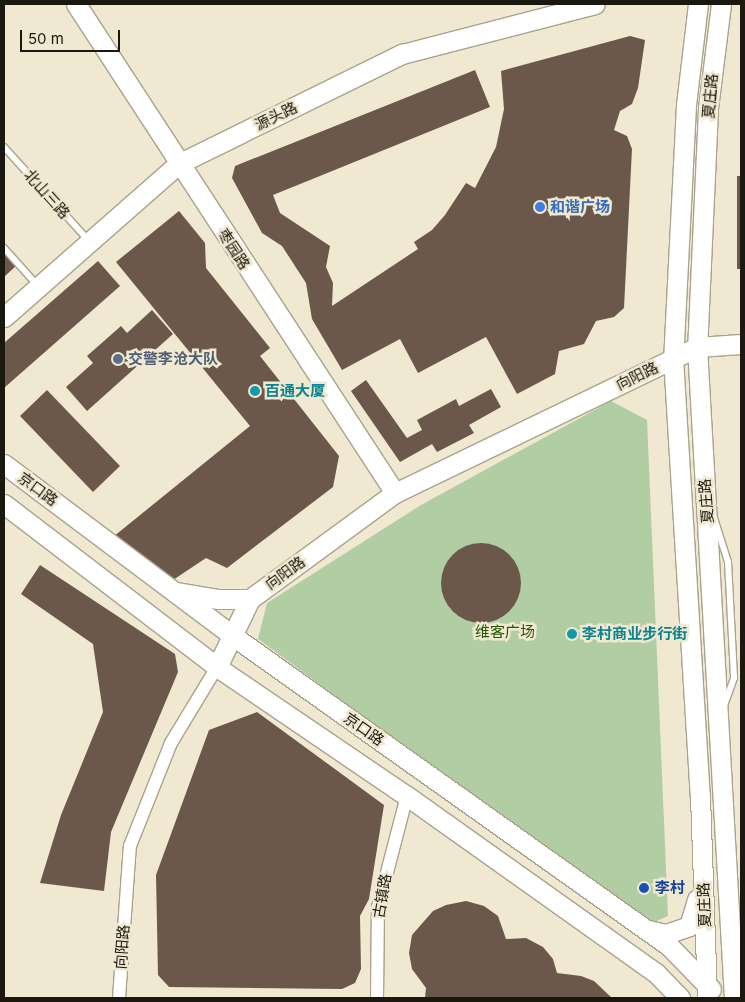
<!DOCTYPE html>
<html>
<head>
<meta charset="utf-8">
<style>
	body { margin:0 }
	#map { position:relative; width:745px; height:1002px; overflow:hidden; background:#f0e8d0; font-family:Inter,"Noto Sans SC",sans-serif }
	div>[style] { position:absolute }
	.green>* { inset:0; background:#b0cda4 }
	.building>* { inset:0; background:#6c584a }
	.round { border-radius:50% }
	.roads { filter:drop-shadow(1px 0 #aaa38c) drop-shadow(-1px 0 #aaa38c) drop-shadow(0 1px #aaa38c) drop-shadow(0 -1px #aaa38c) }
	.lane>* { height:6px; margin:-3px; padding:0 3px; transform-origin:3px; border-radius:3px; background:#fff }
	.street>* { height:12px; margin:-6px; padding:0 6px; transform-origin:6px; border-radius:6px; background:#fff }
	.secondary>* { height:19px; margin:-9.5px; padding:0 9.5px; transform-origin:9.5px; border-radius:9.5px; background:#fff }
	.dots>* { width:14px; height:14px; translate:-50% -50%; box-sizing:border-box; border:2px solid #f0e8d0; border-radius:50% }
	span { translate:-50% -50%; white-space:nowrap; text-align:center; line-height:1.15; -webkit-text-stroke:5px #f0e8d0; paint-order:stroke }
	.street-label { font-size:15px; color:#1a180f }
	.shop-label { font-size:15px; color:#366cbe; font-weight:700 }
	.left { translate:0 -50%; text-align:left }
	.service-label { font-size:15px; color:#4e5e75; font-weight:700 }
	.culture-label { font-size:15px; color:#0d838f; font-weight:700 }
	.park-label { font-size:15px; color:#245703 }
	.transit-label { font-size:15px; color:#164399; font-weight:700 }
	.frame { position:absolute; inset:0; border:5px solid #1a180f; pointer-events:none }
	.scale { position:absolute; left:20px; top:30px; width:100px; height:22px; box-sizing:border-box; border:2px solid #1a180f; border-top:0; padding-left:6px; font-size:15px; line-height:18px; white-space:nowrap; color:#1a180f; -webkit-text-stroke:4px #f0e8d0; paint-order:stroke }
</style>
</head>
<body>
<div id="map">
	<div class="green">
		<i style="clip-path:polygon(611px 401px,647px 420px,668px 916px,648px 925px,258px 639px,267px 603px,421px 505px)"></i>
	</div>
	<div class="building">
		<i style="clip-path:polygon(630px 36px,645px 40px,638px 88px,632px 104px,620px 111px,614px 130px,627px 136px,632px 149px,624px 308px,614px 317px,596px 321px,584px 344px,559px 351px,555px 374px,517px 394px,486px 337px,418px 373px,400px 339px,342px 370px,312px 319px,306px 283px,282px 246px,262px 233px,232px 178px,235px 166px,475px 70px,490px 107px,273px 195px,280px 213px,330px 246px,326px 267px,333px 283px,332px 306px,418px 249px,414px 242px,432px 230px,445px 215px,466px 183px,475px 188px,496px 147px,504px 109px,501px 71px)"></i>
		<i style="clip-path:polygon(737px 176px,741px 176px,741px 269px,737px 269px)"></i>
		<i style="clip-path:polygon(179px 211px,205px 243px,206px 268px,270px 348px,260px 356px,339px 456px,333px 487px,227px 568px,206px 558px,173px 580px,113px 537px,250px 426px,116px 262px)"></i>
		<i style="clip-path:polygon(4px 251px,17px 265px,4px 277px)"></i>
		<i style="clip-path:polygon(98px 261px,120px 286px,4px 388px,4px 343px)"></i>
		<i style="clip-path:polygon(152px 310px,173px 334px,87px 411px,66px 387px,93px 363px,87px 356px,121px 326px,127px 333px)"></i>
		<i style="clip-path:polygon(366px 380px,407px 438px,422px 430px,417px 420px,456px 399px,459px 406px,491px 389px,501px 407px,469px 425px,474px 433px,437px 452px,432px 444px,400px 462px,351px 391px)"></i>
		<i style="clip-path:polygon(47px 390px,120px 466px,93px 492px,20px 416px)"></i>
		<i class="round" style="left:441px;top:543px;width:80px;height:80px"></i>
		<i style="clip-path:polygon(40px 565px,175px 654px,178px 672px,111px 832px,104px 891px,40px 883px,61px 815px,103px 712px,93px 644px,21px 594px)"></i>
		<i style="clip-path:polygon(257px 712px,384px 805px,369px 899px,360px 916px,361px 969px,355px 983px,342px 989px,169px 987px,158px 975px,156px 875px,209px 730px)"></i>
		<i style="clip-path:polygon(466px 901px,484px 906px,498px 916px,506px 939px,526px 938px,543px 947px,553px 959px,557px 973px,581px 976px,594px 981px,612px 998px,425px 998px,426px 988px,412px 969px,409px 953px,412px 935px,433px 911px,446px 905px)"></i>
	</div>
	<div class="roads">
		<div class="lane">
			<i style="left:4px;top:147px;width:127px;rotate:47.9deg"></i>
			<i style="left:4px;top:248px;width:51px;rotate:48.2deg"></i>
			<i style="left:714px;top:518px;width:46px;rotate:72.3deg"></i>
			<i style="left:728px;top:562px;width:116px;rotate:87deg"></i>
			<i style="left:734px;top:678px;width:30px;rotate:110deg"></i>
		</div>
		<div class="street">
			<i style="left:119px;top:998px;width:152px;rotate:-85.9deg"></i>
			<i style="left:130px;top:846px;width:111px;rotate:-68.3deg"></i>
			<i style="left:171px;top:743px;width:89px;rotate:-58.8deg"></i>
			<i style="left:377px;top:998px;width:91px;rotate:-89.4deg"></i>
			<i style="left:378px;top:907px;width:115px;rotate:-75.4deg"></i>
		</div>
		<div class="secondary">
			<i style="left:76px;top:4px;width:584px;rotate:56.88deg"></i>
			<i style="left:698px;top:4px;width:102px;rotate:96.8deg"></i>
			<i style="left:686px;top:105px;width:253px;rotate:92.9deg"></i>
			<i style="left:673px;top:358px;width:439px;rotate:86.5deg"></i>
			<i style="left:700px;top:796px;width:202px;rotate:88deg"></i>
			<i style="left:721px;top:4px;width:106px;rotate:97.1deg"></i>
			<i style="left:708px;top:109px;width:238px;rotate:92.6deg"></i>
			<i style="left:697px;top:347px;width:652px;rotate:86.75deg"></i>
			<i style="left:4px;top:317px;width:232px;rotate:-41.3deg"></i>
			<i style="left:178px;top:164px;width:250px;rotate:-26.2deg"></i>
			<i style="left:402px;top:54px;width:199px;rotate:-14.5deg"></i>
			<i style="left:4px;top:464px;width:286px;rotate:36.9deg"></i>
			<i style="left:233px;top:636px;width:535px;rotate:35.41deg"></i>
			<i style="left:669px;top:946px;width:60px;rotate:45.7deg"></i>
			<i style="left:4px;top:504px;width:268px;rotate:37.4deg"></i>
			<i style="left:217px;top:667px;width:230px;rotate:34.2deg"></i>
			<i style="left:407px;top:796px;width:305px;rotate:35.4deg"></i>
			<i style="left:656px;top:973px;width:35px;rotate:46deg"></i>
			<i style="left:177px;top:592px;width:42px;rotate:9.7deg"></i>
			<i style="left:218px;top:599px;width:32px"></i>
			<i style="left:217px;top:667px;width:76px;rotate:-64.1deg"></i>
			<i style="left:250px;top:599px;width:180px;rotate:-36.2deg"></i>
			<i style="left:395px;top:493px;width:335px;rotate:-25.8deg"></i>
			<i style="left:697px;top:347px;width:44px;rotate:-3.9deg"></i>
			<i style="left:648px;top:930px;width:18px;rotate:13deg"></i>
			<i style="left:666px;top:934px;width:24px;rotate:-19deg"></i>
			<i style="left:689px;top:926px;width:28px;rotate:-73deg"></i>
		</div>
	</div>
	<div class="dots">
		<i style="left:540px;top:207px;background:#3f7fe0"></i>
		<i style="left:118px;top:359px;background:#5c6f8a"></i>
		<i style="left:255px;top:391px;background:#0f9aa8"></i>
		<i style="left:572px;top:634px;background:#0f9aa8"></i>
		<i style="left:644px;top:888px;background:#1a4fb4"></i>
	</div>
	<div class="street-label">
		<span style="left:710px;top:96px;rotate:-85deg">夏庄路</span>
		<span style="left:276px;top:116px;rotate:-26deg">源头路</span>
		<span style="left:47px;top:194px;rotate:48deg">北山三路</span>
		<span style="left:234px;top:249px;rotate:57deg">枣园路</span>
		<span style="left:637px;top:376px;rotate:-26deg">向阳路</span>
		<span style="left:38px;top:489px;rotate:36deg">京口路</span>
		<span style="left:706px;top:501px;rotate:-94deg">夏庄路</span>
		<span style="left:285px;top:573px;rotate:-36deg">向阳路</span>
		<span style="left:364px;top:729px;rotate:35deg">京口路</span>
		<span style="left:382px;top:896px;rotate:-80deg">古镇路</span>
		<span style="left:704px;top:905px;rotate:-92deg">夏庄路</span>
		<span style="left:122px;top:947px;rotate:-86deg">向阳路</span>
	</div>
	<div class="shop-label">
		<span class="left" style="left:550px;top:207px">和谐广场</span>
	</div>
	<div class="service-label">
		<span class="left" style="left:128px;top:359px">交警李沧大队</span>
	</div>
	<div class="culture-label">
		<span class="left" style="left:265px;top:391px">百通大厦</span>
		<span class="left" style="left:582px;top:634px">李村商业步行街</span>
	</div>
	<div class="park-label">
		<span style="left:505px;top:632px">维客广场</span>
	</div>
	<div class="transit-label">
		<span class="left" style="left:655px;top:888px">李村</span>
	</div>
	<div class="frame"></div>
	<div class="scale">50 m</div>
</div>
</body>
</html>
